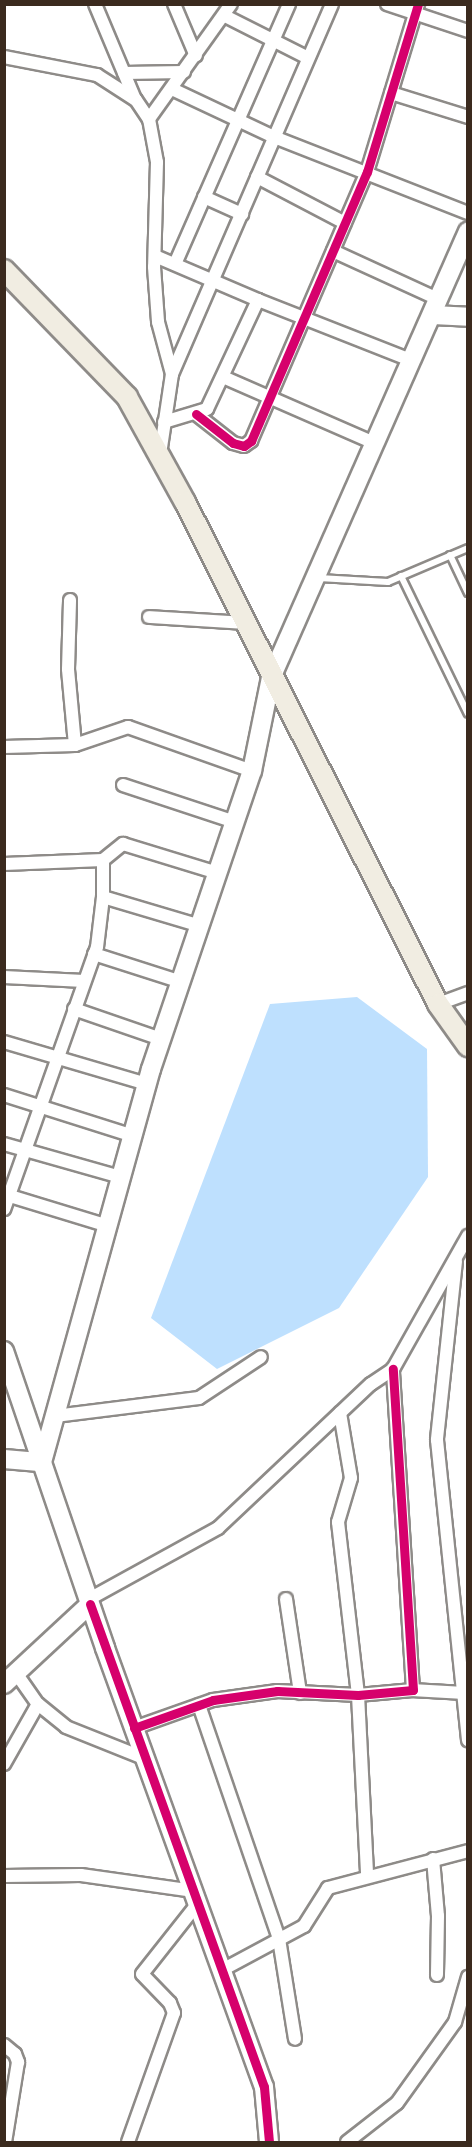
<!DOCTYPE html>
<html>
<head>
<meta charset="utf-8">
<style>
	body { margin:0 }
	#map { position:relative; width:472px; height:2147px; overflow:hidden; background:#fff; font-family:Itim,sans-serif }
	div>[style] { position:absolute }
	.water>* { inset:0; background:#bee0fe }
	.roads { filter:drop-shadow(2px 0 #8e8b88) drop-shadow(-2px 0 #8e8b88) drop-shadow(0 2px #8e8b88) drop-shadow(0 -2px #8e8b88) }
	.lane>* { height:6px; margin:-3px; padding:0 3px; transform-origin:3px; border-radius:3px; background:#fff }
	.street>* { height:12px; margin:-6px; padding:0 6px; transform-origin:6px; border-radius:6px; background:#fff }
	.secondary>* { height:18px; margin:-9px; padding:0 9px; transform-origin:9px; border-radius:9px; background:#fff }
	.primary>* { height:20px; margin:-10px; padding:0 10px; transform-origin:10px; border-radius:10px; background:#f1ede2 }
	.cycleway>* { height:9px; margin:-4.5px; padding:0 4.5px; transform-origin:4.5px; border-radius:4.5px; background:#d6006c }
	span { translate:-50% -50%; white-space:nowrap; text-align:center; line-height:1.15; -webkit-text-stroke:4.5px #fff; paint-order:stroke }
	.frame { position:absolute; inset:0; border:6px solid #3b2a1e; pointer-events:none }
</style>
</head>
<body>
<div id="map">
	<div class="water">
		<i style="clip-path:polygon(357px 997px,427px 1049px,428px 1177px,339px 1308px,217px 1369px,151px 1318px,270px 1004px)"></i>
	</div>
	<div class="roads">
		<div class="lane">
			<i style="left:450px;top:555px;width:42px;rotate:64.7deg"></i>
			<i style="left:401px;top:576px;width:153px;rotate:64.1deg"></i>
			<i style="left:319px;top:578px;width:69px;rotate:3.3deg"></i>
			<i style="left:388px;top:582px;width:87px;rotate:-23deg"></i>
		</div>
		<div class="street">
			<i style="left:95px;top:4px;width:103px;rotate:67.2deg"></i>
			<i style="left:174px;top:4px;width:56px;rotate:67.1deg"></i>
			<i style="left:387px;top:4px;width:85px;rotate:18.4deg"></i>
			<i style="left:225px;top:16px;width:93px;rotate:26.8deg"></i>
			<i style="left:4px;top:57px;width:95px;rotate:11deg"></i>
			<i style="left:97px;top:75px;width:46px;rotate:32.7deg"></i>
			<i style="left:136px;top:100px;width:23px;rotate:56deg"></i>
			<i style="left:149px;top:119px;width:44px;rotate:79.5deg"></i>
			<i style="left:157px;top:162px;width:105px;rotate:91.6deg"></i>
			<i style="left:154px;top:267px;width:55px;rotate:85.8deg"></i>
			<i style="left:158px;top:322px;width:54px;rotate:74.9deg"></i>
			<i style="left:172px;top:374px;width:81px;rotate:98.5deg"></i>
			<i style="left:124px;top:73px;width:60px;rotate:-1deg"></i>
			<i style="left:172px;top:89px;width:113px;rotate:25.2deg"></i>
			<i style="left:274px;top:137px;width:208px;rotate:21.4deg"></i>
			<i style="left:391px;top:93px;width:81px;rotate:17.3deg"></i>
			<i style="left:149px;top:119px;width:141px;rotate:-54.5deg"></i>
			<i style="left:257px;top:177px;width:99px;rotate:27.6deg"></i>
			<i style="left:204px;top:197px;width:42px;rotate:24.1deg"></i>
			<i style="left:333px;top:251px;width:118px;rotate:24.6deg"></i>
			<i style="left:155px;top:256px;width:112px;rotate:23.1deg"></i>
			<i style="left:258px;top:300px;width:120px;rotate:115.1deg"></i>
			<i style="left:207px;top:409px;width:45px;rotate:163.2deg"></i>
			<i style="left:175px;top:264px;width:284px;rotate:-66.3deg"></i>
			<i style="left:258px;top:300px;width:167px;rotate:21.5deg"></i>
			<i style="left:172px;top:374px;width:403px;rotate:-66.6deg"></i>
			<i style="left:223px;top:377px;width:165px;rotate:23.6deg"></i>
			<i style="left:196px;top:414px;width:47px;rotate:38.1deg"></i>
			<i style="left:233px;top:443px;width:11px;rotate:15deg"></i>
			<i style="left:244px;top:446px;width:9px;rotate:-36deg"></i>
			<i style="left:251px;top:441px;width:293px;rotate:-66.7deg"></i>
			<i style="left:367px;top:172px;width:176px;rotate:-73.1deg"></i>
			<i style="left:149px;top:617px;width:95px;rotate:3.6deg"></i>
			<i style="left:75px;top:745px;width:56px;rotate:-18.8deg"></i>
			<i style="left:128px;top:727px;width:132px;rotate:19.5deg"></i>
			<i style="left:4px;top:747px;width:71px;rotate:-1.6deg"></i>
			<i style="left:75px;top:745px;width:76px;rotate:-95.3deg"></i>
			<i style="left:68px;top:669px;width:69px;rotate:-88.3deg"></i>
			<i style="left:123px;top:785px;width:118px;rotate:18.3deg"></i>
			<i style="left:103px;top:860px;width:26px;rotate:-39deg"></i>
			<i style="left:123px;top:844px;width:99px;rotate:17deg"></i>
			<i style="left:4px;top:864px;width:99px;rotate:-2.3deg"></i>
			<i style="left:103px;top:860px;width:37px;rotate:90deg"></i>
			<i style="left:103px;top:897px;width:50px;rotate:96.8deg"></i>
			<i style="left:97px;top:947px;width:278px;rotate:109.5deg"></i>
			<i style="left:103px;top:897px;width:101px;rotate:16.6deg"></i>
			<i style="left:94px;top:954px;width:91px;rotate:17.8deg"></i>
			<i style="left:4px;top:977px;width:80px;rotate:2.9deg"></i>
			<i style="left:438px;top:1004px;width:32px;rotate:-20deg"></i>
			<i style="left:74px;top:1009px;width:92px;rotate:19deg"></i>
			<i style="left:4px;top:1042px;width:149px;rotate:16.4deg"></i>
			<i style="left:4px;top:1095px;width:135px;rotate:17.6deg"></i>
			<i style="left:4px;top:1144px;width:122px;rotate:15.8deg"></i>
			<i style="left:10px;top:1196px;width:102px;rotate:17deg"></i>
			<i style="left:456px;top:1261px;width:180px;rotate:96.1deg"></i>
			<i style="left:437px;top:1440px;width:302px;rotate:84.1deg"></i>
			<i style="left:340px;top:1413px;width:66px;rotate:80.4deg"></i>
			<i style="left:351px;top:1478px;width:46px;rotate:106.5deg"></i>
			<i style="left:338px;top:1522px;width:174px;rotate:83.4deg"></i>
			<i style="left:358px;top:1695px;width:180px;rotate:87.1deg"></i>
			<i style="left:55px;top:1416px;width:145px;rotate:-7.1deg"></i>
			<i style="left:199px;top:1398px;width:74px;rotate:-33.5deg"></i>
			<i style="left:89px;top:1599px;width:147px;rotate:-28.8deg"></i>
			<i style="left:218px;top:1528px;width:210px;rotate:-43.3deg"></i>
			<i style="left:371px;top:1384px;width:27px;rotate:-34deg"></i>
			<i style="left:393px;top:1369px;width:153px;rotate:-60.6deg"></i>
			<i style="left:286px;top:1599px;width:95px;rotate:81.5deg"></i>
			<i style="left:16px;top:1673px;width:38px;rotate:55deg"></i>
			<i style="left:38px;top:1704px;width:36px;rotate:39deg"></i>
			<i style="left:66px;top:1727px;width:86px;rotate:21.8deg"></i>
			<i style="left:413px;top:1690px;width:50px;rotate:3.4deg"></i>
			<i style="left:199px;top:1705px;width:247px;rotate:71.1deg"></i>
			<i style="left:279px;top:1939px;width:101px;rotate:80.9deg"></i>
			<i style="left:134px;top:1728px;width:84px;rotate:-19.5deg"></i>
			<i style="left:213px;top:1700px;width:65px;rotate:-8deg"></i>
			<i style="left:277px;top:1691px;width:81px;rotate:2.8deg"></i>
			<i style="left:358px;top:1695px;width:55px;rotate:-5.2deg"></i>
			<i style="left:413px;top:1690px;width:322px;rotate:-93.6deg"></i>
			<i style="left:4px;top:1764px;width:69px;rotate:-60.5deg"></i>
			<i style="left:433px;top:1859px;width:57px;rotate:85deg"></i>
			<i style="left:438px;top:1916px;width:59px;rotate:91deg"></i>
			<i style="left:4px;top:1876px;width:77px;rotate:-0.7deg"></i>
			<i style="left:81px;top:1875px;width:114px;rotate:8.1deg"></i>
			<i style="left:222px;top:1970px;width:93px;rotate:-28.2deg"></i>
			<i style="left:304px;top:1926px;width:45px;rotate:-57.7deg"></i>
			<i style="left:328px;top:1888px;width:145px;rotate:-14.8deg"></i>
			<i style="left:4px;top:2045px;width:14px;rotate:39deg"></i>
			<i style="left:15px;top:2054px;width:9px;rotate:69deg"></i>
			<i style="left:18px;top:2062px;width:81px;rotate:99.2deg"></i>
			<i style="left:128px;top:2142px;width:137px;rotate:-70.4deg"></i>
			<i style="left:174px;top:2013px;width:11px;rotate:-112deg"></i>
			<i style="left:170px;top:2003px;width:40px;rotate:-134deg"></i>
			<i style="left:142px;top:1974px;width:90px;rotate:-51.7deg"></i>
			<i style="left:347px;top:2142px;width:63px;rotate:-38deg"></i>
			<i style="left:397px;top:2103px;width:100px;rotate:-54.4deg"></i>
			<i style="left:455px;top:2022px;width:47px;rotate:-73.9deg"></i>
		</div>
		<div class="secondary">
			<i style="left:433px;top:315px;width:35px;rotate:3deg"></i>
			<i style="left:4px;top:1351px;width:314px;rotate:71.2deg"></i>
			<i style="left:105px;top:1648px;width:467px;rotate:70.1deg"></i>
			<i style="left:264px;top:2087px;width:55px;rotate:84.8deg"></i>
			<i style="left:4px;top:1459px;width:38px;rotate:5deg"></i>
			<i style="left:42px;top:1462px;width:408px;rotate:-74.5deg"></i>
			<i style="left:151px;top:1069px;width:315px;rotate:-71.3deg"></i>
			<i style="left:252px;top:771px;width:95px;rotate:-78.5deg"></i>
			<i style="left:271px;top:678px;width:488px;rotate:-66.2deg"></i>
			<i style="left:4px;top:1684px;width:117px;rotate:-42.9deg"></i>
		</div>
		<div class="primary">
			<i style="left:4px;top:270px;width:177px;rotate:45.9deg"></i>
			<i style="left:127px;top:397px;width:120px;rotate:61.1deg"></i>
			<i style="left:185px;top:502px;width:562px;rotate:63.25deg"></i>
			<i style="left:438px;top:1004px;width:52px;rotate:54.5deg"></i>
		</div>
	</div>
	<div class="cycleway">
		<i style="left:196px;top:414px;width:47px;rotate:38.1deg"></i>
		<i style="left:233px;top:443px;width:11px;rotate:15deg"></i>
		<i style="left:244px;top:446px;width:9px;rotate:-36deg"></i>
		<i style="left:251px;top:441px;width:293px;rotate:-66.7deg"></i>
		<i style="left:367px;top:172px;width:176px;rotate:-73.1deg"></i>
		<i style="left:90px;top:1604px;width:513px;rotate:70.19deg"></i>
		<i style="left:264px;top:2087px;width:55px;rotate:84.8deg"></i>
		<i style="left:134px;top:1728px;width:84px;rotate:-19.5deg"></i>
		<i style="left:213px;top:1700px;width:65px;rotate:-8deg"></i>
		<i style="left:277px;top:1691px;width:81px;rotate:2.8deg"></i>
		<i style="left:358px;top:1695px;width:55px;rotate:-5.2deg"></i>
		<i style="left:413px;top:1690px;width:322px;rotate:-93.6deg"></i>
	</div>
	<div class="frame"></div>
</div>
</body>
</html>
